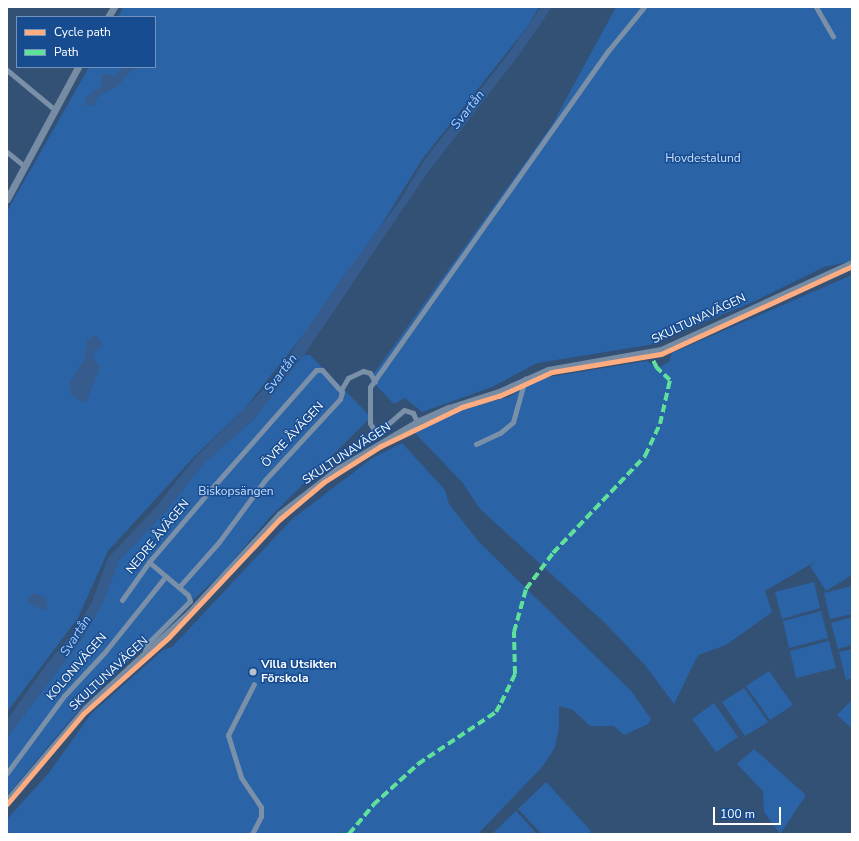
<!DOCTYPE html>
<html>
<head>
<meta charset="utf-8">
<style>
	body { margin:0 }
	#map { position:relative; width:859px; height:841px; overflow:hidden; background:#335075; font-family:"Nunito Sans",sans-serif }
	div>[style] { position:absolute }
	.green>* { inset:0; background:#2b63a7 }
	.water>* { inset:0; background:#365c8d }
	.street>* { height:5px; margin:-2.5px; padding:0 2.5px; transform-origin:2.5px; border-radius:2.5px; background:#7a90a8 }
	.secondary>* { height:7px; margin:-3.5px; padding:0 3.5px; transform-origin:3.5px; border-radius:3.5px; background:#768ca4 }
	.quiet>* { height:4px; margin-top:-2px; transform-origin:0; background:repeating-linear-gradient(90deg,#60e19b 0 8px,transparent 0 12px) }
	.cycleway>* { height:5px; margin:-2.5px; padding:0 2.5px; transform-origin:2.5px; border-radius:2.5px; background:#ffac80 }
	.dots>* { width:11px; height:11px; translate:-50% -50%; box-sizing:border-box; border:2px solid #174c91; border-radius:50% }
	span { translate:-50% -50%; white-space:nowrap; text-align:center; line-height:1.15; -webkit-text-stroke:3px #174c91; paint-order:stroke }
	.park-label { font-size:12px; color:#cce1fb }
	.street-label { font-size:12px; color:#fff }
	.poi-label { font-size:12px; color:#fff; font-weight:700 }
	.left { translate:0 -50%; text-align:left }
	.water-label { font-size:13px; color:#b2d1f7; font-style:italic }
	.frame { position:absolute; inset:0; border:8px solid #fff; pointer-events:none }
	.legend { position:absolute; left:16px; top:16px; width:140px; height:52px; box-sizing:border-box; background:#174c91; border:1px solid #7494bd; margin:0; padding:5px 7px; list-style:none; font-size:12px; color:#fff }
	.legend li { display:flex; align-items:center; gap:8px; height:20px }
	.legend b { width:20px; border:1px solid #7494bd }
	.scale { position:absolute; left:713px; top:807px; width:68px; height:18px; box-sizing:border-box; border:2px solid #fff; border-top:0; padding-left:5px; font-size:12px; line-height:14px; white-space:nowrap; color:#fff; -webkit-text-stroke:3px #174c91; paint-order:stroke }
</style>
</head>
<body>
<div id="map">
	<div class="green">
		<i style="clip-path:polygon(123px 7px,539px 7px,527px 27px,423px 158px,380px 227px,308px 329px,245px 408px,194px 457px,108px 551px,78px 618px,7px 712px,7px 211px,89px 67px,155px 67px,155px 17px,118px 17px)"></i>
		<i style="clip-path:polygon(616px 7px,852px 7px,852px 261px,824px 267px,755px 301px,649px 345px,537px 363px,492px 387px,422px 412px,405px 398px,394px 404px,370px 379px,552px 125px)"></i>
		<i style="clip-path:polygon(852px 275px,852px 545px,849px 547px,852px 546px,852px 575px,826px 591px,810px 566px,816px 561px,765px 591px,772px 612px,726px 645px,698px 655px,674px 704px,644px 664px,605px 623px,480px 509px,462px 482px,415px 433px,456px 410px,509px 397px,543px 378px,647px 361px,657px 368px,669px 362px,672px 353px)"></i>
		<i style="clip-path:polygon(304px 355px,310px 355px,368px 414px,368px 420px,268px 519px,226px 569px,88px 699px,7px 796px,7px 737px,84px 636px,102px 604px,119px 560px,165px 512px,205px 462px,252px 421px)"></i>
		<i style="clip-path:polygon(402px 443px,445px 490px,449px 504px,478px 541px,632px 692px,651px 719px,648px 724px,624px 735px,614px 726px,590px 726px,573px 710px,559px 706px,559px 729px,554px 749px,542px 767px,478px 834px,7px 834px,7px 819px,48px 774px,91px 714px,163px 650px,172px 647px,291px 520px,371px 459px)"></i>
		<i style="clip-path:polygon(814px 582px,820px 608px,782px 619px,775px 592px)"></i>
		<i style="clip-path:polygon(852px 586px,852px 614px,830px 619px,824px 593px)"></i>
		<i style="clip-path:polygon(821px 611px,828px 638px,789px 648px,783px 621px)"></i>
		<i style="clip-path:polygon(852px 617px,852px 645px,838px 649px,831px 623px)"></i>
		<i style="clip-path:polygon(829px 641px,836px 668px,796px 678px,790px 651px)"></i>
		<i style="clip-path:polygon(852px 649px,852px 678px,846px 680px,839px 652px)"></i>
		<i style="clip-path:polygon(769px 671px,793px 705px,770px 720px,746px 686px)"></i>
		<i style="clip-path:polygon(744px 688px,768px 722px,745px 736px,722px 702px)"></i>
		<i style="clip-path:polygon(852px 700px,852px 729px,837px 715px)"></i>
		<i style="clip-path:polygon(714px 703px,738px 737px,716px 752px,692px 719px)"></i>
		<i style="clip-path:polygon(754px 749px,806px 795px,780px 834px,764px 812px,763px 791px,737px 764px)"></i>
		<i style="clip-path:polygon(546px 782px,591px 831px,588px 834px,542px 834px,518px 809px)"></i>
		<i style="clip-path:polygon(516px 811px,537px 834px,492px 834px)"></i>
	</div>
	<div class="water">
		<i style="clip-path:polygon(541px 7px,552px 7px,519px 55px,428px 172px,304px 355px,252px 421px,205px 462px,165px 512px,119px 560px,102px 604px,84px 636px,7px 737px,7px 720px,49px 661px,74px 632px,92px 602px,108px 558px,156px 507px,195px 458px,273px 380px,339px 282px,399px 202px,425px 159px,506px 57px)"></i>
		<i style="clip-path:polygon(123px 67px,141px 67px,130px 71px,119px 85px,98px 97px,93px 106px,86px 105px,85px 98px,101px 86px,101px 74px,115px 75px)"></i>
		<i style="clip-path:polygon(96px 335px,103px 346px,94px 350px,93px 356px,100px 368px,87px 400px,82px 402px,70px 393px,70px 382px,85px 358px,87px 340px)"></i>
		<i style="clip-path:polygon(32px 593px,46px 597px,47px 610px,33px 606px,27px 600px)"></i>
	</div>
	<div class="street">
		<i style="left:816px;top:7px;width:34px;rotate:60deg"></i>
		<i style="left:7px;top:70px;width:61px;rotate:39.7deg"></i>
		<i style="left:7px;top:152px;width:22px;rotate:39deg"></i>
		<i style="left:341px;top:390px;width:14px;rotate:-60deg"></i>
		<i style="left:348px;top:378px;width:17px;rotate:-25deg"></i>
		<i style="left:363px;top:371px;width:7px;rotate:16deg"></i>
		<i style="left:370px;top:373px;width:10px;rotate:61deg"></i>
		<i style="left:417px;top:422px;width:10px;rotate:-114deg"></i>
		<i style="left:413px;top:413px;width:9px;rotate:-162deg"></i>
		<i style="left:404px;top:410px;width:29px;rotate:139deg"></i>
		<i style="left:382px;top:429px;width:8px;rotate:173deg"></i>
		<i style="left:374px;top:430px;width:8px;rotate:-120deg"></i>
		<i style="left:370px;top:423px;width:36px;rotate:-90deg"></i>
		<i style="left:370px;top:387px;width:412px;rotate:-54.7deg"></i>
		<i style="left:608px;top:51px;width:57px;rotate:-50.7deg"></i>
		<i style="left:476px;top:444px;width:26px;rotate:-25deg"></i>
		<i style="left:500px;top:433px;width:17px;rotate:-40deg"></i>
		<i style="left:513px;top:422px;width:45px;rotate:-74.4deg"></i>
		<i style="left:122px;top:600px;width:47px;rotate:-54.6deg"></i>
		<i style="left:149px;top:562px;width:97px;rotate:-49.6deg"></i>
		<i style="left:212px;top:488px;width:157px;rotate:-48.6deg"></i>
		<i style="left:316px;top:370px;width:6px"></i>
		<i style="left:322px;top:370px;width:30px;rotate:48deg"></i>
		<i style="left:342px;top:392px;width:7px;rotate:106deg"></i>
		<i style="left:340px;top:399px;width:110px;rotate:132.8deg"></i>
		<i style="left:265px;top:480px;width:77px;rotate:126.6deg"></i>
		<i style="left:219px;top:542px;width:60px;rotate:131.6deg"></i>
		<i style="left:145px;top:651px;width:9px;rotate:-69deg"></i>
		<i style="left:148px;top:643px;width:59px;rotate:-45deg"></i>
		<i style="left:190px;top:601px;width:6px;rotate:-108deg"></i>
		<i style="left:188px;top:595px;width:51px;rotate:-139.8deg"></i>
		<i style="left:7px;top:773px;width:96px;rotate:-53.5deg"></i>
		<i style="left:64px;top:696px;width:59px;rotate:-47.1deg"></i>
		<i style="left:104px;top:653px;width:97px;rotate:-51.2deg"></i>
		<i style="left:252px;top:834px;width:20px;rotate:-63deg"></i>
		<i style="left:261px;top:816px;width:9px;rotate:-90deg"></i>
		<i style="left:261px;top:807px;width:36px;rotate:-124deg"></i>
		<i style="left:241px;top:777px;width:44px;rotate:-107.2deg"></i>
		<i style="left:228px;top:735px;width:57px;rotate:-63deg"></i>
	</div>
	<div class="secondary">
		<i style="left:108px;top:17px;width:12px;rotate:-59deg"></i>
		<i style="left:7px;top:199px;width:150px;rotate:-61.7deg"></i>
		<i style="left:7px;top:801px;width:122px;rotate:-49.7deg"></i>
		<i style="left:86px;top:708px;width:140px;rotate:-42.7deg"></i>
		<i style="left:189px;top:613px;width:134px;rotate:-47.4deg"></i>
		<i style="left:280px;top:514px;width:73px;rotate:-37.8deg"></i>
		<i style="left:338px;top:469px;width:92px;rotate:-30.7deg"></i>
		<i style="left:417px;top:422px;width:35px;rotate:-24deg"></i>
		<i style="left:449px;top:408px;width:52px;rotate:-17.7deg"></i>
		<i style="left:499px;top:392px;width:54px;rotate:-24.2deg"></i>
		<i style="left:548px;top:370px;width:115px;rotate:-10deg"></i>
		<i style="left:661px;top:350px;width:210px;rotate:-24.5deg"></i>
	</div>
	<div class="quiet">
		<i style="left:349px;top:834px;width:38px;rotate:-50deg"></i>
		<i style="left:373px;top:805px;width:61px;rotate:-42.3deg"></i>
		<i style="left:418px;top:764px;width:94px;rotate:-33.7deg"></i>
		<i style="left:496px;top:712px;width:10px;rotate:-61deg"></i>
		<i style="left:501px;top:703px;width:32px;rotate:-64deg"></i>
		<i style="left:515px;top:674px;width:42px;rotate:-91.4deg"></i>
		<i style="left:514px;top:632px;width:45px;rotate:-74.4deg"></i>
		<i style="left:526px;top:589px;width:45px;rotate:-53.1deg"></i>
		<i style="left:553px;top:553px;width:134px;rotate:-46.5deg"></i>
		<i style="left:645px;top:456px;width:35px;rotate:-65deg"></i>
		<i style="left:660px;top:424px;width:45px;rotate:-77.2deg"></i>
		<i style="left:670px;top:380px;width:18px;rotate:-137deg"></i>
		<i style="left:657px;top:368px;width:13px;rotate:-117deg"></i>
	</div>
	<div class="cycleway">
		<i style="left:7px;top:804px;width:118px;rotate:-49.8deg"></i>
		<i style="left:83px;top:714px;width:115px;rotate:-41.8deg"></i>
		<i style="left:169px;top:637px;width:162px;rotate:-46.8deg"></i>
		<i style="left:280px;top:519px;width:57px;rotate:-40.1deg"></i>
		<i style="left:324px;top:482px;width:67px;rotate:-32.3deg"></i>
		<i style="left:381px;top:446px;width:90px;rotate:-25.7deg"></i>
		<i style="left:462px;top:407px;width:39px;rotate:-17deg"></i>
		<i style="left:499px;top:396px;width:58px;rotate:-24.4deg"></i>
		<i style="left:552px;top:372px;width:110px;rotate:-9.4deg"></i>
		<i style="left:661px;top:354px;width:210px;rotate:-24.7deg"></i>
	</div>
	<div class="dots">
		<i style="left:253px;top:672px;background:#b8c2cf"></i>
	</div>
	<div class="park-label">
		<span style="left:703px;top:159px">Hovdestalund</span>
		<span style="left:236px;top:492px">Biskopsängen</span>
	</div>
	<div class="street-label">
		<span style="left:699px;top:319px;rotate:-25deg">SKULTUNAVÄGEN</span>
		<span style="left:293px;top:435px;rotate:-47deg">ÖVRE ÅVÄGEN</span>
		<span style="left:347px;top:454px;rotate:-33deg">SKULTUNAVÄGEN</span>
		<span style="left:158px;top:537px;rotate:-51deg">NEDRE ÅVÄGEN</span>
		<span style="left:77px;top:667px;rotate:-49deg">KOLONIVÄGEN</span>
		<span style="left:109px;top:674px;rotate:-43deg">SKULTUNAVÄGEN</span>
	</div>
	<div class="poi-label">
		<span class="left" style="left:261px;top:672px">Villa Utsikten<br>Förskola</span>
	</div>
	<div class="water-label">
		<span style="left:468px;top:110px;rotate:-52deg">Svartån</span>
		<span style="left:281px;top:374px;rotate:-53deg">Svartån</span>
		<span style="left:76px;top:636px;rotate:-57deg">Svartån</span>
	</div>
	<div class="frame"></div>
	<ul class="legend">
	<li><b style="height:5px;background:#ffac80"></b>Cycle path</li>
	<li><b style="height:5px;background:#60e19b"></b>Path</li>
	</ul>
	<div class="scale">100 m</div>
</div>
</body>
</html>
